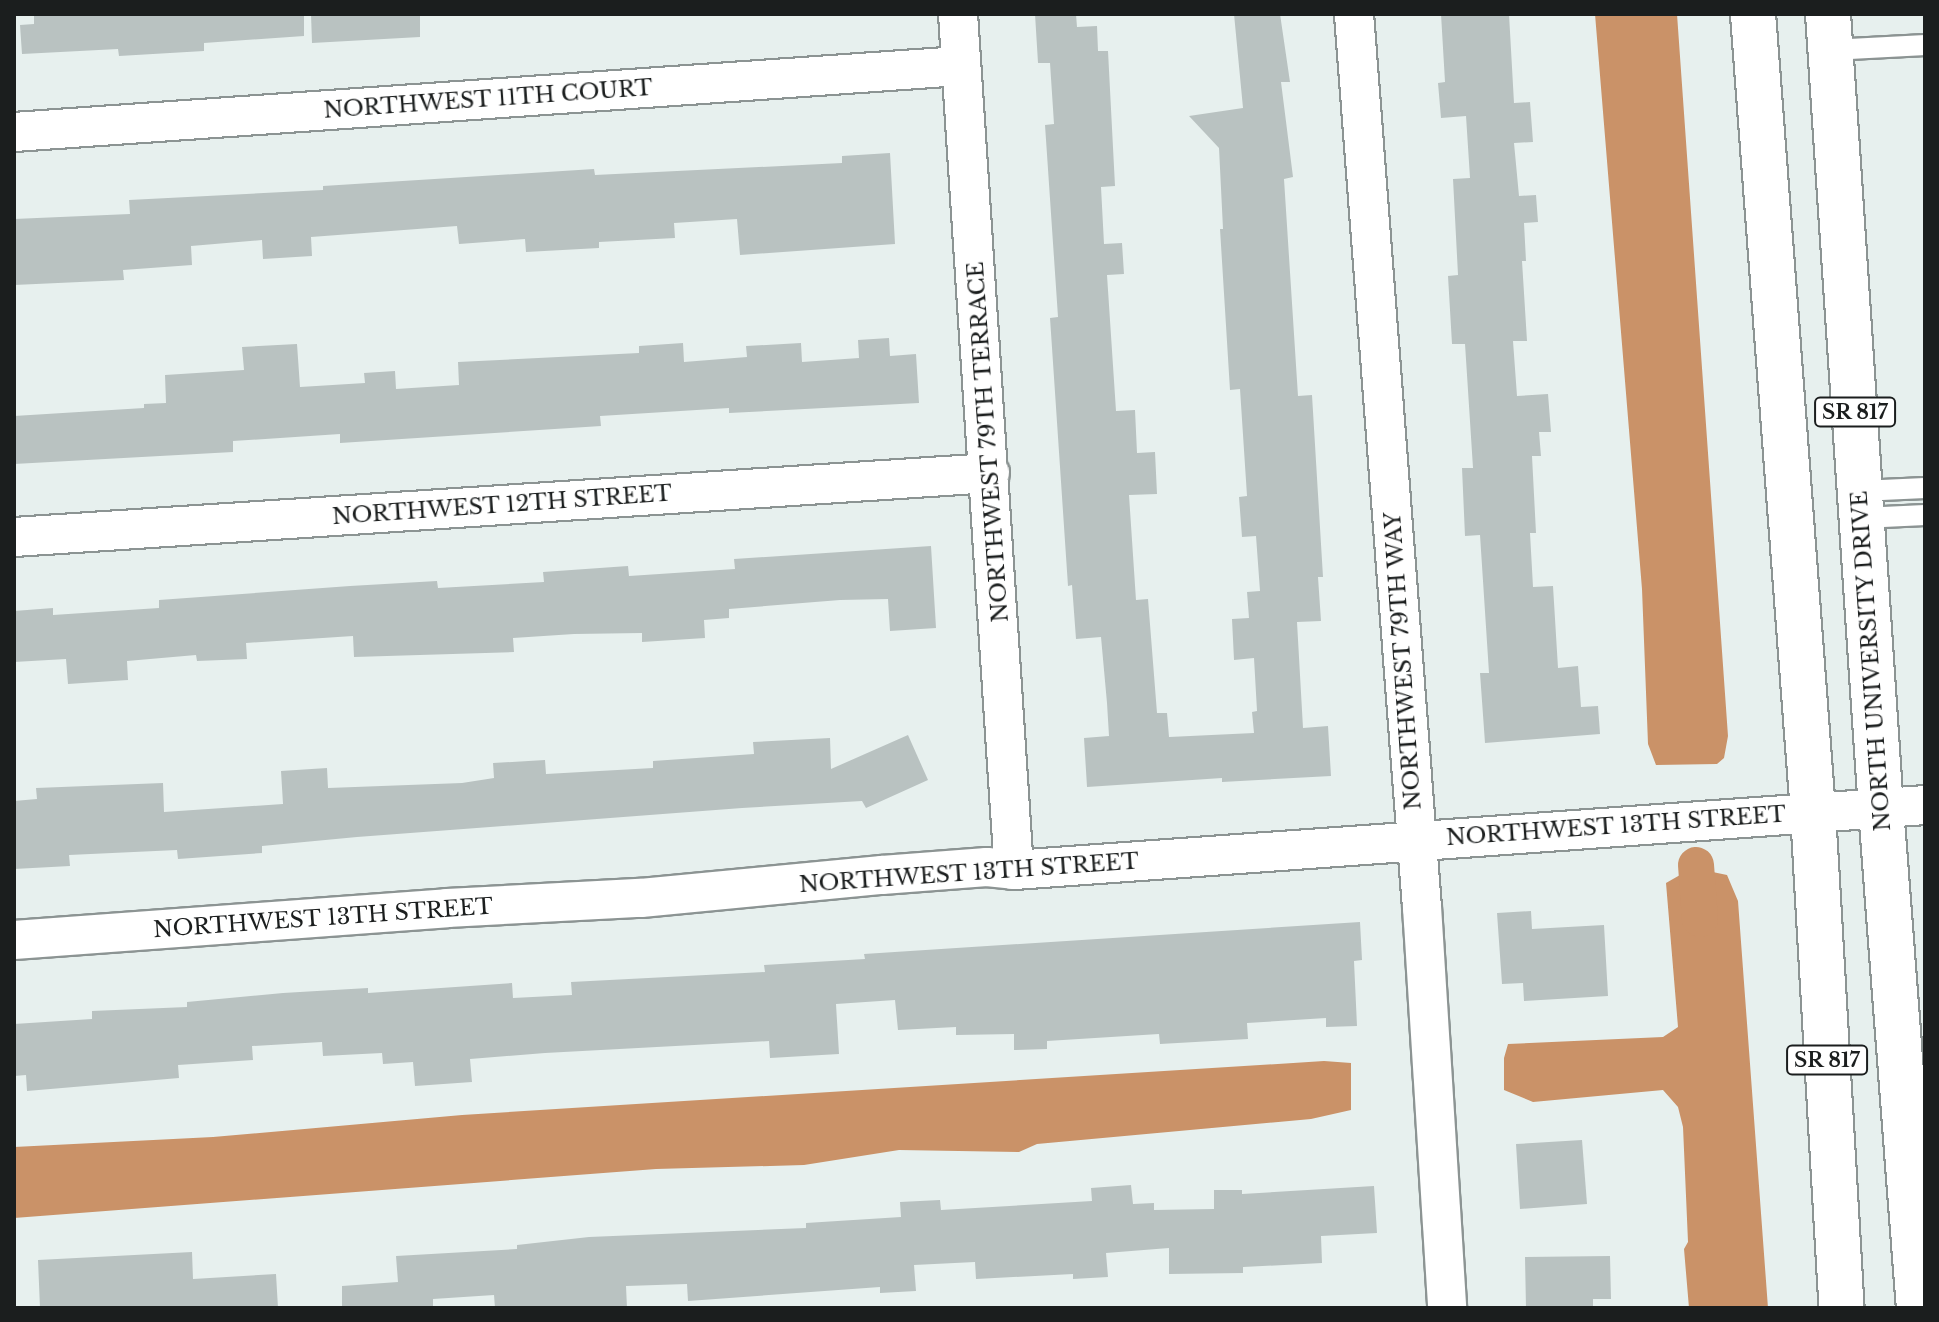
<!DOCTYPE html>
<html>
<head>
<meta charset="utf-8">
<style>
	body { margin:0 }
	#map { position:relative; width:1939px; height:1322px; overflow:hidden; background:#e7f0ee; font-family:"Libre Baskerville",serif }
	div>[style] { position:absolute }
	.water>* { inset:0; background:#ca9268 }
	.canal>* { height:36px; margin:-18px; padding:0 18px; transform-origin:18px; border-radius:18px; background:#ca9268 }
	.building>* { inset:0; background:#b9c2c1 }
	.roads { filter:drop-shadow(2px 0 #8c9493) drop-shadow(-2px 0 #8c9493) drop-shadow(0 2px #8c9493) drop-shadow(0 -2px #8c9493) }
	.lane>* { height:20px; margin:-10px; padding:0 10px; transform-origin:10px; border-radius:10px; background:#fff }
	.street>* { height:38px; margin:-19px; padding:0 19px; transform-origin:19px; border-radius:19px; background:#fff }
	.primary>* { height:44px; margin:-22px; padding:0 22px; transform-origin:22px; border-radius:22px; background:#fff }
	span { translate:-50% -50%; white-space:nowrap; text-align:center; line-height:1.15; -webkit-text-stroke:7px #fff; paint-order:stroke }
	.shield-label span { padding:2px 6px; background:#fff; border:2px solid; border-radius:6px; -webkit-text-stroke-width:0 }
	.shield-label { font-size:20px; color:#1b1e1e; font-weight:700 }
	.street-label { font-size:22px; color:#1b1e1e }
	.frame { position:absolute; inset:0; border:16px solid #1b1e1e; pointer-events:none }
</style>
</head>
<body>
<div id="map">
	<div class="water">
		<i style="clip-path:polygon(1595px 14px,1677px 14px,1728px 736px,1724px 758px,1717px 764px,1656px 765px,1648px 744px,1642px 589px)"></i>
		<i style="clip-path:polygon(1703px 870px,1727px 875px,1738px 901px,1768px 1308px,1689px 1308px,1684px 1249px,1688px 1242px,1683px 1127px,1678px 1107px,1663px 1090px,1533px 1102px,1504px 1090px,1504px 1058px,1508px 1044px,1663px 1037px,1678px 1027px,1666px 883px,1680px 875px)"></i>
		<i style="clip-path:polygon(1324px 1061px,1351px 1063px,1351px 1110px,1311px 1119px,1037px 1144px,1019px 1152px,899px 1150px,804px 1165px,656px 1169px,14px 1218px,14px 1147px,213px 1137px,462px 1115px)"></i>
	</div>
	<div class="canal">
		<i style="left:1696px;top:865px;width:54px;rotate:85.8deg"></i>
	</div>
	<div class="building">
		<i style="clip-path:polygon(34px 14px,304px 14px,304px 36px,204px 43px,204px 51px,119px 56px,118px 49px,22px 54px,20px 25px,34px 24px)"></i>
		<i style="clip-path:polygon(311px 14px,420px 14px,420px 37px,312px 43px)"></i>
		<i style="clip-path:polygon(1035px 14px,1076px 14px,1077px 27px,1097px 26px,1098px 51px,1108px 51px,1115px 186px,1101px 187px,1104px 244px,1122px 243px,1124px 274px,1107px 275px,1116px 411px,1135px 410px,1137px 453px,1155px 452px,1157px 494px,1129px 495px,1136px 600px,1148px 599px,1157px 713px,1167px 713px,1169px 737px,1254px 733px,1252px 712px,1257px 711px,1254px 658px,1234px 660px,1232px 619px,1249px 618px,1247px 592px,1260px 591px,1256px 536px,1242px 537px,1239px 497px,1247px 496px,1240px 389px,1230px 390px,1220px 229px,1223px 229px,1219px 148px,1189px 116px,1243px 108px,1234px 14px,1280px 14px,1290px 82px,1281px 82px,1293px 177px,1284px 179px,1298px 396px,1312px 395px,1323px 577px,1318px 577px,1321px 621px,1297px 622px,1303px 728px,1328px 726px,1331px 776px,1222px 782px,1222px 778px,1087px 787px,1084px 738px,1109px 736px,1107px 703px,1101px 637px,1076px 639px,1072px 585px,1068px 586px,1050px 318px,1058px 317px,1045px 125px,1054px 124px,1050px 63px,1038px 63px)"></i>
		<i style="clip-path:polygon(1441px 14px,1509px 14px,1514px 103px,1530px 102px,1533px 142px,1514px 143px,1519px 196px,1536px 195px,1538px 222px,1524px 223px,1526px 261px,1522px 261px,1527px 341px,1513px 341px,1517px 396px,1548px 394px,1551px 432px,1539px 432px,1541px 456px,1532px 456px,1536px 533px,1530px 533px,1533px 587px,1553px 586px,1558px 668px,1578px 666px,1581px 707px,1598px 706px,1600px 734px,1485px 743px,1480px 673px,1489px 673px,1480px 535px,1465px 536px,1462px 468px,1473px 468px,1465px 344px,1452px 344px,1448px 276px,1458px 275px,1453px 179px,1470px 178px,1466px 116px,1441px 118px,1438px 83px,1445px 82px)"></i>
		<i style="clip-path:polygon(890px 153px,895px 244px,740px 255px,737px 219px,674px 223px,675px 238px,599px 242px,599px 248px,526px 252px,525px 239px,459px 244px,457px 226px,311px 237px,312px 256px,263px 259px,262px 240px,191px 246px,192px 265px,123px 270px,124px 280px,14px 285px,14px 219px,130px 214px,129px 200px,323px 190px,323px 186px,594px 169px,595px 175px,842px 163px,842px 156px)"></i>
		<i style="clip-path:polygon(889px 338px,890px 356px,916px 354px,919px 403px,729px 413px,729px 408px,600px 416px,601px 426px,340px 443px,340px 434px,233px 441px,233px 452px,14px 464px,14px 416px,144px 408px,144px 404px,166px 403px,165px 375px,244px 370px,242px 347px,297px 344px,300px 387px,365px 383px,364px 373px,395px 371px,396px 389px,459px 385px,458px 362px,639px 353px,639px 346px,683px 343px,684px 362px,747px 357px,746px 346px,801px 343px,802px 362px,859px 358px,858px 340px)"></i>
		<i style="clip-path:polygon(931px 546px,936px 628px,890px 631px,888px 599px,840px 600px,729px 609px,729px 618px,704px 620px,705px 638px,642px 642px,642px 633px,574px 634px,513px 638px,514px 652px,354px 657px,353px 636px,246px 643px,247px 659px,197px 661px,196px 655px,127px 661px,128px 680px,68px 684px,66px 659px,14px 662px,14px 611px,53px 608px,53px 615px,159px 608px,159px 600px,350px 586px,437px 581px,438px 588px,544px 582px,543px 572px,628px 566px,629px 576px,735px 569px,734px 559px)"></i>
		<i style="clip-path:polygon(908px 735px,928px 780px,866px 808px,862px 801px,742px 808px,357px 837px,262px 846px,262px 853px,178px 859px,177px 850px,69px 855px,70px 866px,14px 869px,14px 801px,37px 799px,36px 788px,163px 783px,164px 812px,283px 804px,281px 771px,327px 768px,328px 788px,462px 783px,494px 778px,493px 763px,545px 760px,546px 774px,653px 768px,653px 761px,754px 754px,753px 742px,830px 738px,831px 769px)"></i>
		<i style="clip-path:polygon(1531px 911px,1532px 929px,1604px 925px,1608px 996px,1524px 1001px,1523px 983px,1502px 984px,1497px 913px)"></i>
		<i style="clip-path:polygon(1360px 922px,1362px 960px,1354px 961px,1357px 1026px,1326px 1027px,1326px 1018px,1247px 1023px,1248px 1039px,1160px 1044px,1159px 1034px,1047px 1041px,1047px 1049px,1014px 1050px,1014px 1034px,956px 1035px,956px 1027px,898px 1030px,895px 1000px,836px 1004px,839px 1054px,770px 1058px,769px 1041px,545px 1053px,470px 1059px,472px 1082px,415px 1086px,413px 1062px,383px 1064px,382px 1053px,323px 1056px,322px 1042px,252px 1046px,253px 1060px,178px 1065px,179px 1078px,27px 1091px,26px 1075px,14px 1076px,14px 1024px,92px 1019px,92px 1011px,187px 1007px,187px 1002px,283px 993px,368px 988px,368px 993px,512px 983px,513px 998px,572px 995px,571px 982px,765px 972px,764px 965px,865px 959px,864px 954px)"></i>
		<i style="clip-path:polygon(1582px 1140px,1587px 1204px,1520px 1209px,1516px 1144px)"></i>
		<i style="clip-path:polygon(1131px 1185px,1133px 1204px,1154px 1203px,1154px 1210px,1214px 1209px,1214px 1190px,1242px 1190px,1242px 1194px,1374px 1186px,1377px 1233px,1321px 1236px,1322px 1263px,1243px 1267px,1243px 1273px,1169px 1274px,1169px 1248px,1106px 1253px,1108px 1277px,1073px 1279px,1073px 1274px,976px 1279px,975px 1262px,914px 1265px,916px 1291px,880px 1293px,880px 1287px,688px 1301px,687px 1284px,626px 1286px,627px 1308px,495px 1308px,494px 1295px,433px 1299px,433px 1308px,342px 1308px,342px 1286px,398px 1282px,396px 1256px,517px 1249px,517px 1245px,589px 1237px,806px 1228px,806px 1223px,901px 1217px,900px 1202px,940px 1200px,941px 1210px,1092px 1201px,1091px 1188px)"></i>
		<i style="clip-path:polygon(192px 1252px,193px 1279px,276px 1274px,278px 1308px,40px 1308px,38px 1260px)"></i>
		<i style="clip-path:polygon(1610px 1256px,1611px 1299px,1593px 1299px,1593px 1308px,1526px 1308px,1525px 1257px)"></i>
	</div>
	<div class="roads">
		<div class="lane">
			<i style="left:1831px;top:50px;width:94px;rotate:-3deg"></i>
			<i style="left:1860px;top:491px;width:65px;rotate:-2.6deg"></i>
			<i style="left:1862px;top:518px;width:63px;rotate:-2.7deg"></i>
		</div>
		<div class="street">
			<i style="left:958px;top:14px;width:858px;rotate:86.26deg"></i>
			<i style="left:1354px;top:14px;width:896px;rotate:85.65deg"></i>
			<i style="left:1422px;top:907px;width:402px;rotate:86.4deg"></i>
			<i style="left:14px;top:132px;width:949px;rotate:-3.99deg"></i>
			<i style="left:14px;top:537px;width:978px;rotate:-3.75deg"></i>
			<i style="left:14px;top:940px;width:434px;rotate:-4.2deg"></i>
			<i style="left:447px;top:908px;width:194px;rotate:-3deg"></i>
			<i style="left:641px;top:898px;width:242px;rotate:-5.5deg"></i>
			<i style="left:882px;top:875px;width:105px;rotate:-4.4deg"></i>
			<i style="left:987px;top:867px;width:27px;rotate:6deg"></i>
			<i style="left:1014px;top:870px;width:913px;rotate:-4.08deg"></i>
		</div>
		<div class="primary">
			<i style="left:1753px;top:14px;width:800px;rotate:85.7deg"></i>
			<i style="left:1813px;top:812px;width:497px;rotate:86.7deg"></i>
			<i style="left:1828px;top:14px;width:797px;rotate:86.19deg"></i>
			<i style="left:1881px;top:809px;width:500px;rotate:85.65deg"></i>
		</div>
	</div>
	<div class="shield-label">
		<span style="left:1855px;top:412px">SR 817</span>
		<span style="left:1827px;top:1060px">SR 817</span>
	</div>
	<div class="street-label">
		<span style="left:488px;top:99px;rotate:-4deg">NORTHWEST 11TH COURT</span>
		<span style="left:988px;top:442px;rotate:-94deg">NORTHWEST 79TH TERRACE</span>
		<span style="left:502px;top:505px;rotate:-4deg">NORTHWEST 12TH STREET</span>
		<span style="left:1403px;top:661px;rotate:-94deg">NORTHWEST 79TH WAY</span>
		<span style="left:1871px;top:661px;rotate:-94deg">NORTH UNIVERSITY DRIVE</span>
		<span style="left:1616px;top:826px;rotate:-4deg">NORTHWEST 13TH STREET</span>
		<span style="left:969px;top:873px;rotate:-4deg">NORTHWEST 13TH STREET</span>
		<span style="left:323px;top:918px;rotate:-4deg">NORTHWEST 13TH STREET</span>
	</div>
	<div class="frame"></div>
</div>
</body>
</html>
